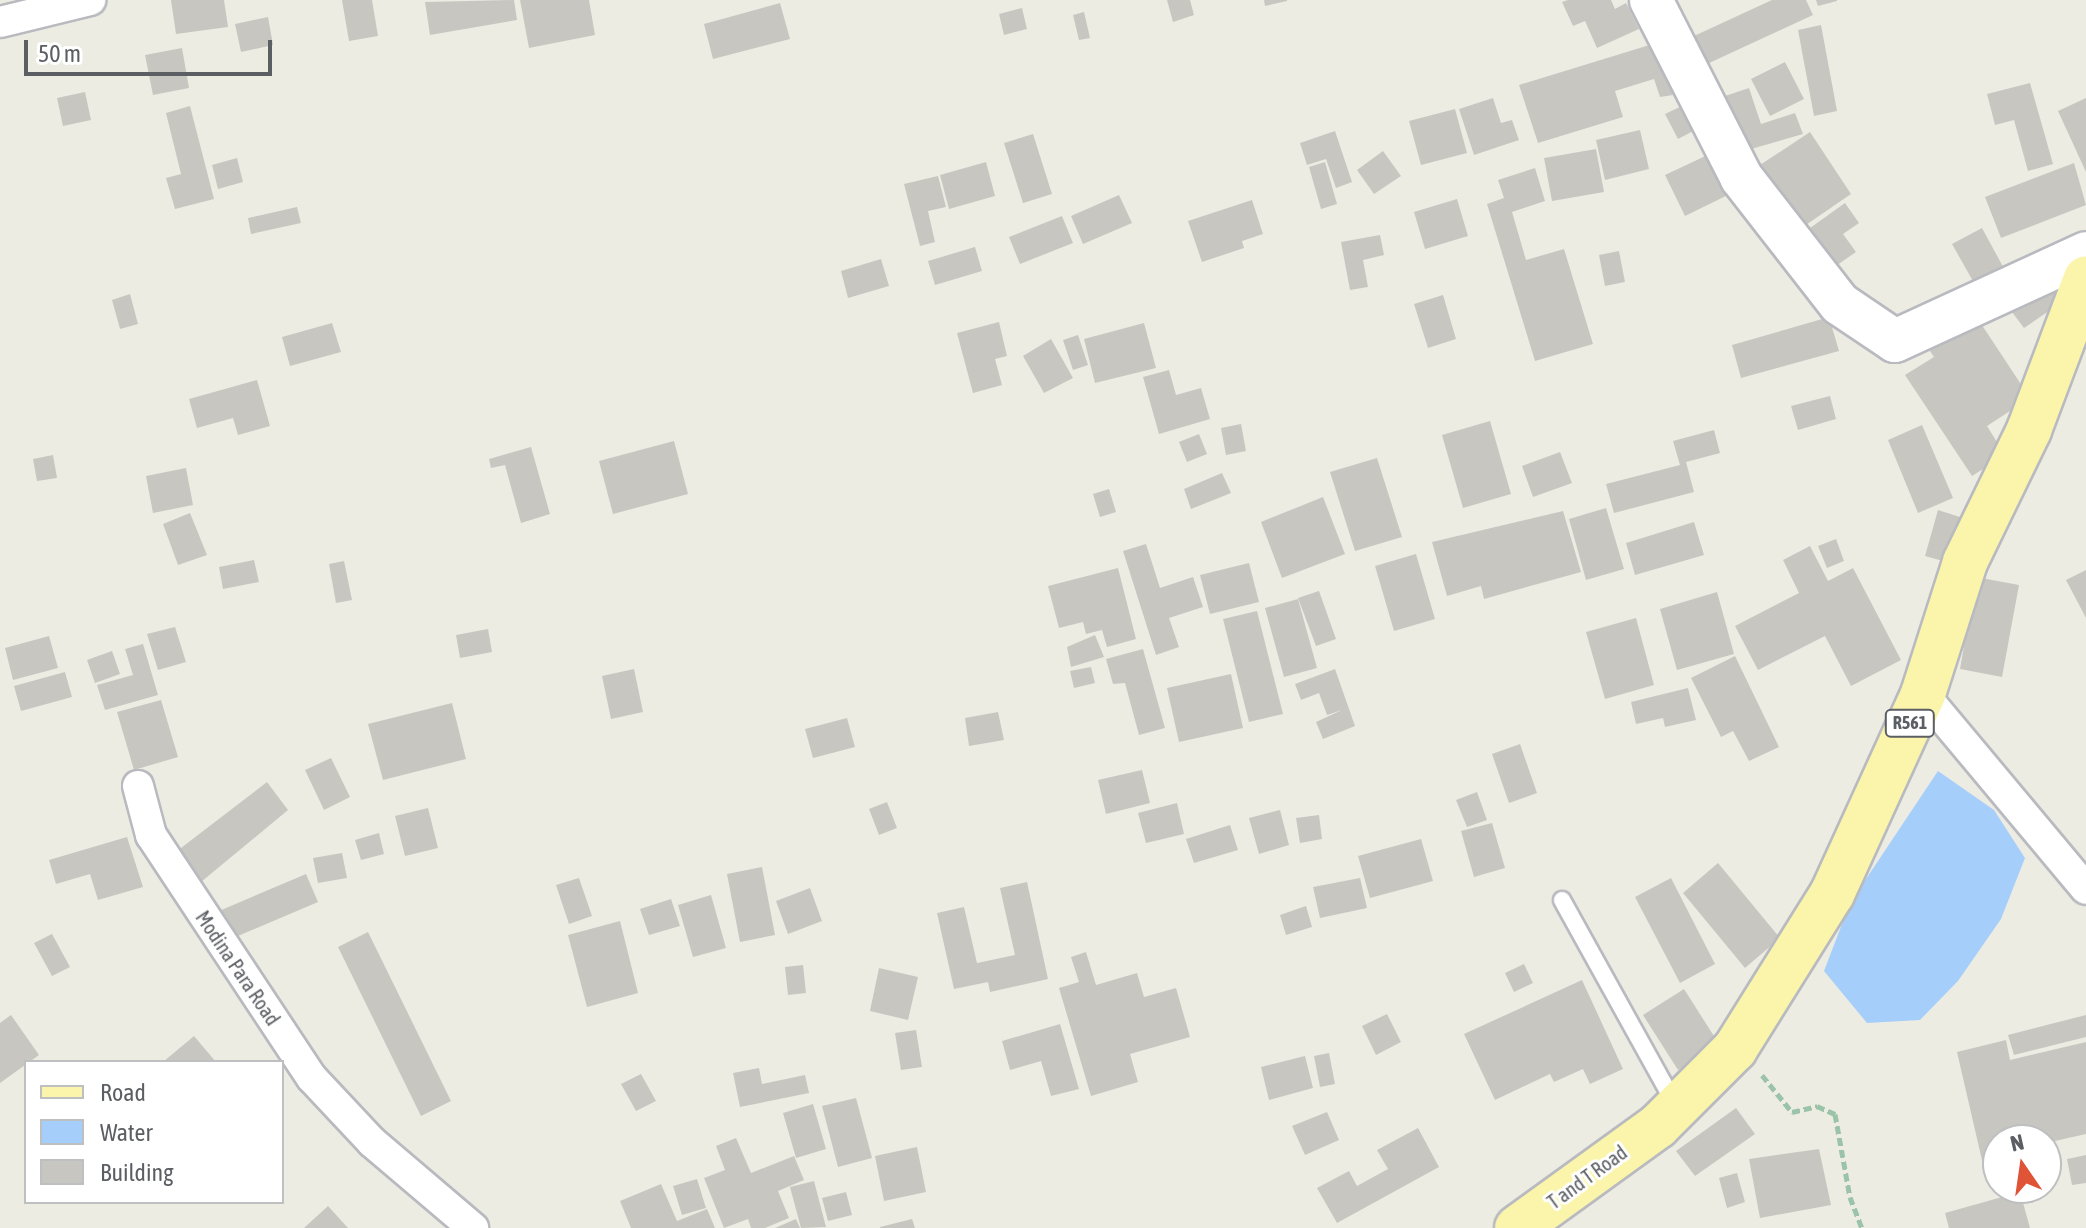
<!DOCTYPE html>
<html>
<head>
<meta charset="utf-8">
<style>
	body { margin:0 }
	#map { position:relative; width:2086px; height:1228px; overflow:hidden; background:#edece3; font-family:"Asap Condensed",sans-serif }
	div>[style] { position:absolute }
	.water>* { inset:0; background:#a6cefa }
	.building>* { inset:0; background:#c8c6c0 }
	.path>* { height:5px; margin-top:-2.5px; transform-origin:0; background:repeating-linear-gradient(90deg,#9bc3aa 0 8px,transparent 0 12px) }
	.roads { filter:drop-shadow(2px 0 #b8babf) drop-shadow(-2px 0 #b8babf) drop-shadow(0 2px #b8babf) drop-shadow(0 -2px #b8babf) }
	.lane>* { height:16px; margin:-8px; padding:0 8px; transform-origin:8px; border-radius:8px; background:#fff }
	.street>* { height:30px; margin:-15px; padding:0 15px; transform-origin:15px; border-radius:15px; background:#fff }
	.secondary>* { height:42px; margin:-21px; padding:0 21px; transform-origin:21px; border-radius:21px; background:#fff }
	.primary>* { height:44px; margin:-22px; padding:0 22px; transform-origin:22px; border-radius:22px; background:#faf5ab }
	span { translate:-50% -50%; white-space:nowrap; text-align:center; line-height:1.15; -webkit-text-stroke:6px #fff; paint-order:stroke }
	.shield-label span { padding:2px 6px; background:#fff; border:2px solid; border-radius:6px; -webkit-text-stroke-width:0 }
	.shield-label { font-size:18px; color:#5b5e63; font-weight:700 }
	.street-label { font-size:20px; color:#5b5e63 }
	.legend { position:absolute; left:24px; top:1060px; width:260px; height:144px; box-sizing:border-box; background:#fff; border:2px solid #bdbfc1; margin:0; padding:10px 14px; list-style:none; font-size:24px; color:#5b5e63 }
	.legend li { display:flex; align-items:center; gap:16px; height:40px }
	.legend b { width:40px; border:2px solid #bdbfc1 }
	.north { position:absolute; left:1982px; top:1124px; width:80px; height:80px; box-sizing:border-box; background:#fff; border:2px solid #bdbfc1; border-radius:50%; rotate:347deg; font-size:22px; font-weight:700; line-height:32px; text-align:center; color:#5b5e63 }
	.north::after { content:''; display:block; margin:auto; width:28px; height:36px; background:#df5437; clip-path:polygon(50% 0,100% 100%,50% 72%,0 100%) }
	.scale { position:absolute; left:24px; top:40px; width:248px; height:36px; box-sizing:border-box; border:4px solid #5b5e63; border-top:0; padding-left:10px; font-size:24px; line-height:28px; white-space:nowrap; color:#5b5e63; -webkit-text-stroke:6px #fff; paint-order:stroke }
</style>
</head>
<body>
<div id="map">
	<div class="water">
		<i style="clip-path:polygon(1938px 771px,1994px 810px,2025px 858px,2001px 919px,1958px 981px,1920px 1020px,1867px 1023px,1824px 971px,1850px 903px)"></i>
	</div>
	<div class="building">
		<i style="clip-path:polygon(171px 0,224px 0,228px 27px,176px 34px)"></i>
		<i style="clip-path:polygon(342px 0,372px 0,378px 36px,349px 41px)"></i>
		<i style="clip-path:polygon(514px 0,517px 20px,430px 35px,425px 2px)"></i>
		<i style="clip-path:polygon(520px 0,589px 0,595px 35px,529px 48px)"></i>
		<i style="clip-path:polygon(1167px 0,1190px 0,1194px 15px,1173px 22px)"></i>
		<i style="clip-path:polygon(1264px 0,1287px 0,1287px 1px,1265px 6px)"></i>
		<i style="clip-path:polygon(1568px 0,1611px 0,1615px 9px,1626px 3px,1639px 29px,1597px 48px,1585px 21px,1573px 26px,1562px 2px)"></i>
		<i style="clip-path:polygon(1772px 0,1806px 0,1813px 15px,1707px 64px,1694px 36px)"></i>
		<i style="clip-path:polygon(1816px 0,1837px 0,1837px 1px,1818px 6px)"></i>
		<i style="clip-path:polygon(780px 3px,790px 39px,713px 59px,704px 24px)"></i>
		<i style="clip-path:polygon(1022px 8px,1027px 29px,1004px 35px,999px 14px)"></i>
		<i style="clip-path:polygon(1084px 12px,1090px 38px,1079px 40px,1073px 15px)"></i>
		<i style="clip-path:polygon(268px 17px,273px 45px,241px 52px,235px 24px)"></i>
		<i style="clip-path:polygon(1821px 25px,1837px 111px,1814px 116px,1798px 30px)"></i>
		<i style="clip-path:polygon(1656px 43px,1673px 95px,1660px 97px,1654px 79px,1615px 91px,1623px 117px,1538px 143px,1519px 85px)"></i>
		<i style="clip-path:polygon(182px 48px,189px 88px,153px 95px,145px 55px)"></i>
		<i style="clip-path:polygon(1785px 62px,1804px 99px,1770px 116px,1751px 79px)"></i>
		<i style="clip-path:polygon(2030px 83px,2053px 164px,2028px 171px,2014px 120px,1995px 125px,1987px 94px)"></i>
		<i style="clip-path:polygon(1749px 88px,1761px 124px,1795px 113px,1803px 134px,1744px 151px,1716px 99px)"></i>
		<i style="clip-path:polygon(85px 92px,91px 120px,63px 126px,57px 98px)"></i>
		<i style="clip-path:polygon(1493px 98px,1501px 123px,1512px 120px,1519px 140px,1474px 155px,1459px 109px)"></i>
		<i style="clip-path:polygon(2086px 98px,2086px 172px,2058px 111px)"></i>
		<i style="clip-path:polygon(1684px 105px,1697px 129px,1678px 139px,1665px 114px)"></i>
		<i style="clip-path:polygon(190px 106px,214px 199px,175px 209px,166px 178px,181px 174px,166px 113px)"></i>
		<i style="clip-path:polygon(1455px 109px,1467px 153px,1421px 165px,1409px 121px)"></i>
		<i style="clip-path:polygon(1640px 130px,1649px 169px,1605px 180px,1596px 140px)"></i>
		<i style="clip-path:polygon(1335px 131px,1352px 182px,1336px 188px,1326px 159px,1307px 165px,1300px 143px)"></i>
		<i style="clip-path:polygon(1810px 132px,1851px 194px,1800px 229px,1757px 167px)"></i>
		<i style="clip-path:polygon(1033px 134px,1052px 194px,1023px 203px,1004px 143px)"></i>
		<i style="clip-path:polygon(1596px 149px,1604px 192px,1552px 201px,1544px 158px)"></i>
		<i style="clip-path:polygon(1383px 151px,1401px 176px,1374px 194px,1357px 170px)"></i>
		<i style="clip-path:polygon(1716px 151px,1736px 191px,1685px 216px,1665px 175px)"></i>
		<i style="clip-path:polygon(237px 158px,243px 182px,218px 189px,212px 165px)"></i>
		<i style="clip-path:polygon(986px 162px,995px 196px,949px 209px,940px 175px)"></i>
		<i style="clip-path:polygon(1325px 162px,1337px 204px,1321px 209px,1309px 167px)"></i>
		<i style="clip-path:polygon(2074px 163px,2086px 205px,2001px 238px,1985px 197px)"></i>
		<i style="clip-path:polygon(1535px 168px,1545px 201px,1512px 212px,1526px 260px,1564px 249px,1593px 344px,1535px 361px,1487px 204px,1504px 198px,1498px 180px)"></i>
		<i style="clip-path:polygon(938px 176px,946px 207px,928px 211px,935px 242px,920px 246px,904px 184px)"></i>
		<i style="clip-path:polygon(1119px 195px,1132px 223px,1083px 244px,1071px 216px)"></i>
		<i style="clip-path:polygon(1457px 199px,1468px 236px,1425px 249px,1414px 212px)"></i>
		<i style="clip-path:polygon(1252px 200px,1263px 234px,1242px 241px,1244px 248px,1202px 262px,1188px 221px)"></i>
		<i style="clip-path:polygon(1845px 203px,1859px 223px,1843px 234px,1856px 252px,1830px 270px,1803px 233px)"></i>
		<i style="clip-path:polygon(297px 207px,301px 223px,251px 234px,248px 218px)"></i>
		<i style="clip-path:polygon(1062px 216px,1073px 243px,1020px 264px,1009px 237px)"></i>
		<i style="clip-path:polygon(1982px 228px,2007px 274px,1978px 290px,1952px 244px)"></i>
		<i style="clip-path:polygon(1380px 235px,1384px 255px,1363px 260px,1368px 287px,1350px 290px,1341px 242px)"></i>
		<i style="clip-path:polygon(975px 247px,982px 271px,935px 285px,928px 261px)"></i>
		<i style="clip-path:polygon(1619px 251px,1625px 282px,1605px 286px,1599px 255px)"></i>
		<i style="clip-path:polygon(881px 259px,889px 286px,848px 298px,841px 271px)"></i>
		<i style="clip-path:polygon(2047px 281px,2062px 302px,2024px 328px,2009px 308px)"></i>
		<i style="clip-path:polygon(130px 294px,138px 324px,120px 329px,112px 300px)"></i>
		<i style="clip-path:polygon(1443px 295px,1456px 339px,1428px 348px,1414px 304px)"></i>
		<i style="clip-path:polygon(1829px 317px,1839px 351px,1741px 378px,1732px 345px)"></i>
		<i style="clip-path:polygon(1978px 319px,2030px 398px,1987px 426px,2005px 455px,1972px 476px,1905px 375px,1934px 357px,1930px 351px)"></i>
		<i style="clip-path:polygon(999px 322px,1007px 356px,995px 359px,1002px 385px,973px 393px,957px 333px)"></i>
		<i style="clip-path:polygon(332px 323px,341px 352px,290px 366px,282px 337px)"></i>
		<i style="clip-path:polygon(1144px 323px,1156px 368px,1095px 383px,1084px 339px)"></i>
		<i style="clip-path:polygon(1078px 335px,1088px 365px,1073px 370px,1063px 340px)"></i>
		<i style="clip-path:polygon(1051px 339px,1073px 378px,1044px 393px,1023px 356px)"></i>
		<i style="clip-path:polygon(1169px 370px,1176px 395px,1201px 388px,1210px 419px,1159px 434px,1143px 377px)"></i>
		<i style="clip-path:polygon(257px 380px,270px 426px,238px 435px,233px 418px,197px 428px,189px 399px)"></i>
		<i style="clip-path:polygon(1830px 396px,1836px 419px,1798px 430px,1791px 406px)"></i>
		<i style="clip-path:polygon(1490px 421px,1511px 494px,1463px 508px,1442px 435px)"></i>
		<i style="clip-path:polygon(1241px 424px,1246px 451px,1226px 455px,1221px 428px)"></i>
		<i style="clip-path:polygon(1922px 425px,1953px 498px,1918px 513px,1888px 440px)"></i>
		<i style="clip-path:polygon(1714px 430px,1720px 453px,1686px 462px,1694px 492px,1614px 513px,1606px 484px,1680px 465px,1673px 441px)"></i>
		<i style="clip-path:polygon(1199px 434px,1207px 454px,1187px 462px,1179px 442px)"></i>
		<i style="clip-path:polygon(674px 441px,688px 494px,613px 514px,599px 461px)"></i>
		<i style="clip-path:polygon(531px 447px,550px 514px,521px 523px,505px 465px,491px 468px,489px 459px)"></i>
		<i style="clip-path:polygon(1560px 452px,1572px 483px,1533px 497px,1522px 466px)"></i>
		<i style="clip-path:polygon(53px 455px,57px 478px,37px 481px,33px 459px)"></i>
		<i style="clip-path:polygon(1377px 458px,1402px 537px,1355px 551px,1330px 472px)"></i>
		<i style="clip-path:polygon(186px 468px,193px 505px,153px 513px,146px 476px)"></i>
		<i style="clip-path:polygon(1222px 473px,1231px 493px,1191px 509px,1184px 489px)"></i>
		<i style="clip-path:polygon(1109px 489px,1116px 512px,1100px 517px,1093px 494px)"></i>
		<i style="clip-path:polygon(1323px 497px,1345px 554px,1282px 578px,1261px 522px)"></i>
		<i style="clip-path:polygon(1606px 508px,1624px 569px,1586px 580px,1569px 519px)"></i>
		<i style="clip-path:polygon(1938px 510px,1963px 518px,1950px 563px,1925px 556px)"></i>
		<i style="clip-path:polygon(1563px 511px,1581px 572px,1484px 599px,1481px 586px,1447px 596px,1432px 542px)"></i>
		<i style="clip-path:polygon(190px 513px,207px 555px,178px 565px,163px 524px)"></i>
		<i style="clip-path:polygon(1694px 522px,1704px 555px,1635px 575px,1626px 543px)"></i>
		<i style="clip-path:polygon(1836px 539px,1844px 561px,1827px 568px,1818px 546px)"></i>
		<i style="clip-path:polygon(1146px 544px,1160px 588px,1193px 577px,1203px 607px,1169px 618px,1179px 647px,1156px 655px,1123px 551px)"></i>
		<i style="clip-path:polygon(1810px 546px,1828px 581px,1853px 568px,1901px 660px,1851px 686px,1825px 636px,1758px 670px,1735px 626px,1799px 593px,1783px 560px)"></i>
		<i style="clip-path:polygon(1416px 554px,1435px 619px,1394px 631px,1375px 566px)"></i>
		<i style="clip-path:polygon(254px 560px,259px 582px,223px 589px,219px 567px)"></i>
		<i style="clip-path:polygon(344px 561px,352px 600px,336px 603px,329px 564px)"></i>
		<i style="clip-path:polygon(1249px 563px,1259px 602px,1210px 614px,1200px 575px)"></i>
		<i style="clip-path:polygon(1118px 568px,1136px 639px,1107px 647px,1102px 630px,1086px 634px,1083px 622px,1059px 628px,1048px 586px)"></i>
		<i style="clip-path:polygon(2086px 570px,2086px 618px,2066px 580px)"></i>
		<i style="clip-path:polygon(1976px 577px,2019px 585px,2002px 677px,1960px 669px)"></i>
		<i style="clip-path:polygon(1319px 591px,1336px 639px,1316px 646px,1298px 598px)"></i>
		<i style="clip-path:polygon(1717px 592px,1734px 654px,1677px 670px,1660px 609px)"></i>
		<i style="clip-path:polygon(1298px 599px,1317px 668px,1284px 677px,1265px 608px)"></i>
		<i style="clip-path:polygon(1257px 611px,1283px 714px,1249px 722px,1223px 619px)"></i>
		<i style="clip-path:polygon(1636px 618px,1654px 685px,1605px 699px,1586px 632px)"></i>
		<i style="clip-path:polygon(175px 627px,186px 662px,158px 670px,147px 634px)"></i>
		<i style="clip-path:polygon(488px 629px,492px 652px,460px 658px,456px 635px)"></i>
		<i style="clip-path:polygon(1095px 635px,1104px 657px,1071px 667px,1067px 647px)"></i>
		<i style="clip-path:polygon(49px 636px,58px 668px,13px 680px,5px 648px)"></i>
		<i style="clip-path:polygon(143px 644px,158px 695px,105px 710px,97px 685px,133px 675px,125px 649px)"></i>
		<i style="clip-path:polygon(1143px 649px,1165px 728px,1139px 735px,1125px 683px,1113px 684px,1106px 659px)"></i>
		<i style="clip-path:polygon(112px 651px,120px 674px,95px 683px,87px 660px)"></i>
		<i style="clip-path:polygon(1735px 656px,1779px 747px,1749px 761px,1733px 731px,1721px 737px,1691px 678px)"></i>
		<i style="clip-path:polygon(1091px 667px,1095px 683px,1074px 688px,1070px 671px)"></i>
		<i style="clip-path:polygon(634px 669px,643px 712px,611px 719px,602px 676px)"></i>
		<i style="clip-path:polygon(1335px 669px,1355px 726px,1323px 739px,1316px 722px,1342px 710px,1327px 715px,1319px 693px,1301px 700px,1295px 684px)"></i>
		<i style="clip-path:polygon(65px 672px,72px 697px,21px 711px,14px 686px)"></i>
		<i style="clip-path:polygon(1231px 674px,1243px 728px,1179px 742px,1167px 688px)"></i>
		<i style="clip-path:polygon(1688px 688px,1696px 720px,1665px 727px,1663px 718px,1636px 724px,1631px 702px)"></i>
		<i style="clip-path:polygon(161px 700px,178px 757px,134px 770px,117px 712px)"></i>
		<i style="clip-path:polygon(452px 703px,466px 759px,383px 780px,368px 724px)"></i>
		<i style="clip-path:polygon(998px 712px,1004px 740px,969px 746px,965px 718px)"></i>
		<i style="clip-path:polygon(847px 718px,855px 747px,813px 758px,805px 729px)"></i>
		<i style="clip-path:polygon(1520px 744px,1537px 793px,1509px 803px,1492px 754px)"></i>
		<i style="clip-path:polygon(331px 758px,350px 797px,324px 810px,305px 770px)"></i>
		<i style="clip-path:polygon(1142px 770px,1150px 803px,1106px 814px,1098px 780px)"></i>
		<i style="clip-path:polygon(267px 782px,288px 810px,201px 882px,177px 851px)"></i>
		<i style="clip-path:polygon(1477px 792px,1487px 820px,1467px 827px,1456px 800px)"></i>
		<i style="clip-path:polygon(887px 802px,897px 828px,879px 835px,869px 809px)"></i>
		<i style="clip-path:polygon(1177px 803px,1184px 834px,1146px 843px,1138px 813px)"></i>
		<i style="clip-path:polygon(428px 808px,438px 848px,405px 856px,395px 816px)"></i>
		<i style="clip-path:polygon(1280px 810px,1289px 845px,1259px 854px,1249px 818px)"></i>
		<i style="clip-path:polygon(1319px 815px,1322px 839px,1300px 843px,1296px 818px)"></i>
		<i style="clip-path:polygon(1492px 823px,1505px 868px,1474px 877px,1461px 831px)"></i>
		<i style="clip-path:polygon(1230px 825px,1238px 850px,1194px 863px,1186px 839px)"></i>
		<i style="clip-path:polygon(379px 833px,384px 854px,361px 860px,355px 840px)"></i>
		<i style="clip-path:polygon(127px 837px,143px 887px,98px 900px,90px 874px,56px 884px,49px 860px)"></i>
		<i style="clip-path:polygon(1421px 839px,1433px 881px,1370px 898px,1358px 856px)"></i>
		<i style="clip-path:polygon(342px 853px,347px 878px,318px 883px,313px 858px)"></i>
		<i style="clip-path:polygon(1718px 863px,1780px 938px,1745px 968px,1683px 893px)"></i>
		<i style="clip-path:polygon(762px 867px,775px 935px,740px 942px,727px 874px)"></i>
		<i style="clip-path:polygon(306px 874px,318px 902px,231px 939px,219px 911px)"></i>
		<i style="clip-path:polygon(579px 878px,592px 916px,569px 924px,556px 885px)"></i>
		<i style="clip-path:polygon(1360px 878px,1367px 908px,1320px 918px,1313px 887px)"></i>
		<i style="clip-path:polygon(1671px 878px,1715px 964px,1680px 983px,1635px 897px)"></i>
		<i style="clip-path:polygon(1027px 882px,1048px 979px,990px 992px,988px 982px,954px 989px,937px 913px,964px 907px,977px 963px,1015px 955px,1000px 888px)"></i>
		<i style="clip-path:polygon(810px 888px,822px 921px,788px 934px,776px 901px)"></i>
		<i style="clip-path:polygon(711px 895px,726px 948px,693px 957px,678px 905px)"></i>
		<i style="clip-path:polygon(671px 899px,680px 926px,649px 935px,640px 909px)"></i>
		<i style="clip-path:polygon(1306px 906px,1312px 927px,1286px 935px,1280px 915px)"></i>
		<i style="clip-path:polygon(620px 921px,638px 993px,587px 1007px,568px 935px)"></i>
		<i style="clip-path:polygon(368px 932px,451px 1101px,421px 1116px,338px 947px)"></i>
		<i style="clip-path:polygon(52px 934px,70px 967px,52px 976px,34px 943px)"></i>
		<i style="clip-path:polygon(1086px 952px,1096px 985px,1137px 973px,1144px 997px,1176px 988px,1190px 1037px,1130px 1054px,1138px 1082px,1091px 1096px,1059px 988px,1079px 982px,1071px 957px)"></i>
		<i style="clip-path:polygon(1524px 964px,1533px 983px,1514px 992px,1505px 973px)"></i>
		<i style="clip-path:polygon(803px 965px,806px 993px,788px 995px,785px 967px)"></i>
		<i style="clip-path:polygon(879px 968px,918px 977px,908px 1020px,870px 1011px)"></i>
		<i style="clip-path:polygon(1582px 980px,1623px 1069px,1590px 1084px,1583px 1069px,1554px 1082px,1550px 1074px,1495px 1100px,1464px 1034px)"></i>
		<i style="clip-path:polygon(1684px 989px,1719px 1044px,1678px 1070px,1643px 1015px)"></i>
		<i style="clip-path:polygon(1387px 1014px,1401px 1042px,1376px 1055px,1362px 1026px)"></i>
		<i style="clip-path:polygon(11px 1015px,39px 1055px,0 1083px,0 1023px)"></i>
		<i style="clip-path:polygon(2086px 1015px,2086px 1037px,2014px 1055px,2008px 1035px)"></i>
		<i style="clip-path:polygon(1060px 1024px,1079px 1089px,1051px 1096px,1041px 1061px,1010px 1070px,1002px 1041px)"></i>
		<i style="clip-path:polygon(916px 1030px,922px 1067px,901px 1070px,895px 1033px)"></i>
		<i style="clip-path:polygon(194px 1036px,216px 1062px,163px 1062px)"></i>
		<i style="clip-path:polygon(2006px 1040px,2010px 1060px,2086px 1042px,2086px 1134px,2046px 1143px,1998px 1140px,1998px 1179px,1987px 1182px,1957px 1052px)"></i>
		<i style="clip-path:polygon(1329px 1053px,1335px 1084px,1320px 1087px,1314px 1056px)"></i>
		<i style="clip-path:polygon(1305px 1056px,1313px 1088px,1269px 1100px,1261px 1067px)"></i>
		<i style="clip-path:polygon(759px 1068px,762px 1084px,805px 1075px,809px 1093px,740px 1107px,733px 1073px)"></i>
		<i style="clip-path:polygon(641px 1074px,656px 1101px,636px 1111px,621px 1084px)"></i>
		<i style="clip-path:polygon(856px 1098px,872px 1158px,838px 1167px,822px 1106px)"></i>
		<i style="clip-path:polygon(813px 1104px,826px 1149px,796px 1158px,783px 1113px)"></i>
		<i style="clip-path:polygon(1736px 1108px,1755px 1134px,1695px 1176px,1676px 1151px)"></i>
		<i style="clip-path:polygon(1327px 1112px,1339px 1140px,1305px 1155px,1292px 1126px)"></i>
		<i style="clip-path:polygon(1418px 1128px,1439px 1167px,1337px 1223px,1317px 1188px,1349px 1171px,1357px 1186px,1388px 1169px,1377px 1150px)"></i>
		<i style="clip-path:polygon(736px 1138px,751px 1173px,794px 1156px,804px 1180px,778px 1191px,789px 1218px,765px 1228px,751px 1228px,748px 1219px,724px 1228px,704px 1178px,725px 1170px,716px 1146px)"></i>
		<i style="clip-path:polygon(917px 1147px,926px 1192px,884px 1201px,875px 1156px)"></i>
		<i style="clip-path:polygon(1819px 1149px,1831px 1205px,1760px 1218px,1749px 1159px)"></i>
		<i style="clip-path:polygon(2086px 1155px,2086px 1183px,2072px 1185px,2067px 1159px)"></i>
		<i style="clip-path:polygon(1737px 1173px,1745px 1202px,1727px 1208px,1719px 1178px)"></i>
		<i style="clip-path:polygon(697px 1179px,706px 1208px,682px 1215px,673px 1186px)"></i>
		<i style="clip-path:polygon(814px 1181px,826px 1227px,801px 1228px,790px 1187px)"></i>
		<i style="clip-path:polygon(661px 1184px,677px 1221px,707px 1209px,715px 1228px,631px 1228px,620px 1201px)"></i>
		<i style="clip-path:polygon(846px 1192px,852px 1215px,828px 1221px,822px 1198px)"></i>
		<i style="clip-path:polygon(2020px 1192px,2030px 1228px,1949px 1228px,1945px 1213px)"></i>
		<i style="clip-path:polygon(328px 1206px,348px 1228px,304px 1228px)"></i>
		<i style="clip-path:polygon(796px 1219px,800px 1228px,775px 1228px)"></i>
		<i style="clip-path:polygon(912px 1219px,915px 1228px,880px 1228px,880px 1227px)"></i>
	</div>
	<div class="path">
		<i style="left:1762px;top:1075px;width:48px;rotate:51deg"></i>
		<i style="left:1792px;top:1112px;width:26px;rotate:-13deg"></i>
		<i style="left:1817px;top:1106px;width:20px;rotate:24deg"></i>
		<i style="left:1835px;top:1114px;width:84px;rotate:79.8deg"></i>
		<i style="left:1850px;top:1197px;width:33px;rotate:69deg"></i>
	</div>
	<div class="roads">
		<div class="lane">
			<i style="left:1562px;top:900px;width:233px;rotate:61deg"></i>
		</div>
		<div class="street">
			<i style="left:0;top:22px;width:93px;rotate:-13.7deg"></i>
			<i style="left:1923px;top:694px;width:254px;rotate:50.1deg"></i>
			<i style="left:138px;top:786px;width:51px;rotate:75.1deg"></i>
			<i style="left:151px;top:835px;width:291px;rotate:56.5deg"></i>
			<i style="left:312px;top:1078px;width:88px;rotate:46.8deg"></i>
			<i style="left:372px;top:1142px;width:133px;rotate:40.4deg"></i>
		</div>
		<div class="secondary">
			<i style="left:1651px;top:0;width:199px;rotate:63deg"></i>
			<i style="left:1741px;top:177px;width:161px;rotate:52.1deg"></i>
			<i style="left:1840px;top:304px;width:66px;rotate:33.9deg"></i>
			<i style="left:1895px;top:341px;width:210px;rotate:-24.7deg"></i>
		</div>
		<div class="primary">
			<i style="left:1517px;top:1228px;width:174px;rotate:-35.9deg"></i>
			<i style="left:1658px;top:1126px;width:109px;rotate:-45deg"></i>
			<i style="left:1735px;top:1049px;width:183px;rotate:-58deg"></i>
			<i style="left:1832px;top:894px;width:220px;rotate:-65.5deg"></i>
			<i style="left:1923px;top:694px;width:139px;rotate:-72.3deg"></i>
			<i style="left:1965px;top:562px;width:147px;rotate:-64.1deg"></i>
			<i style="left:2029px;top:430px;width:162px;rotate:-69.4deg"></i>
		</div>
	</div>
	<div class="shield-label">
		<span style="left:1910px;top:723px">R561</span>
	</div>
	<div class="street-label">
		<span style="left:238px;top:968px;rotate:56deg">Modina Para Road</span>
		<span style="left:1587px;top:1177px;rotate:-36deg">T and T Road</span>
	</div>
	<ul class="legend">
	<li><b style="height:10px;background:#faf5ab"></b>Road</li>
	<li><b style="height:22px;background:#a6cefa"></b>Water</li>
	<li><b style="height:22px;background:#c8c6c0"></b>Building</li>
	</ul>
	<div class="north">N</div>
	<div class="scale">50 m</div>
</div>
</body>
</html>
